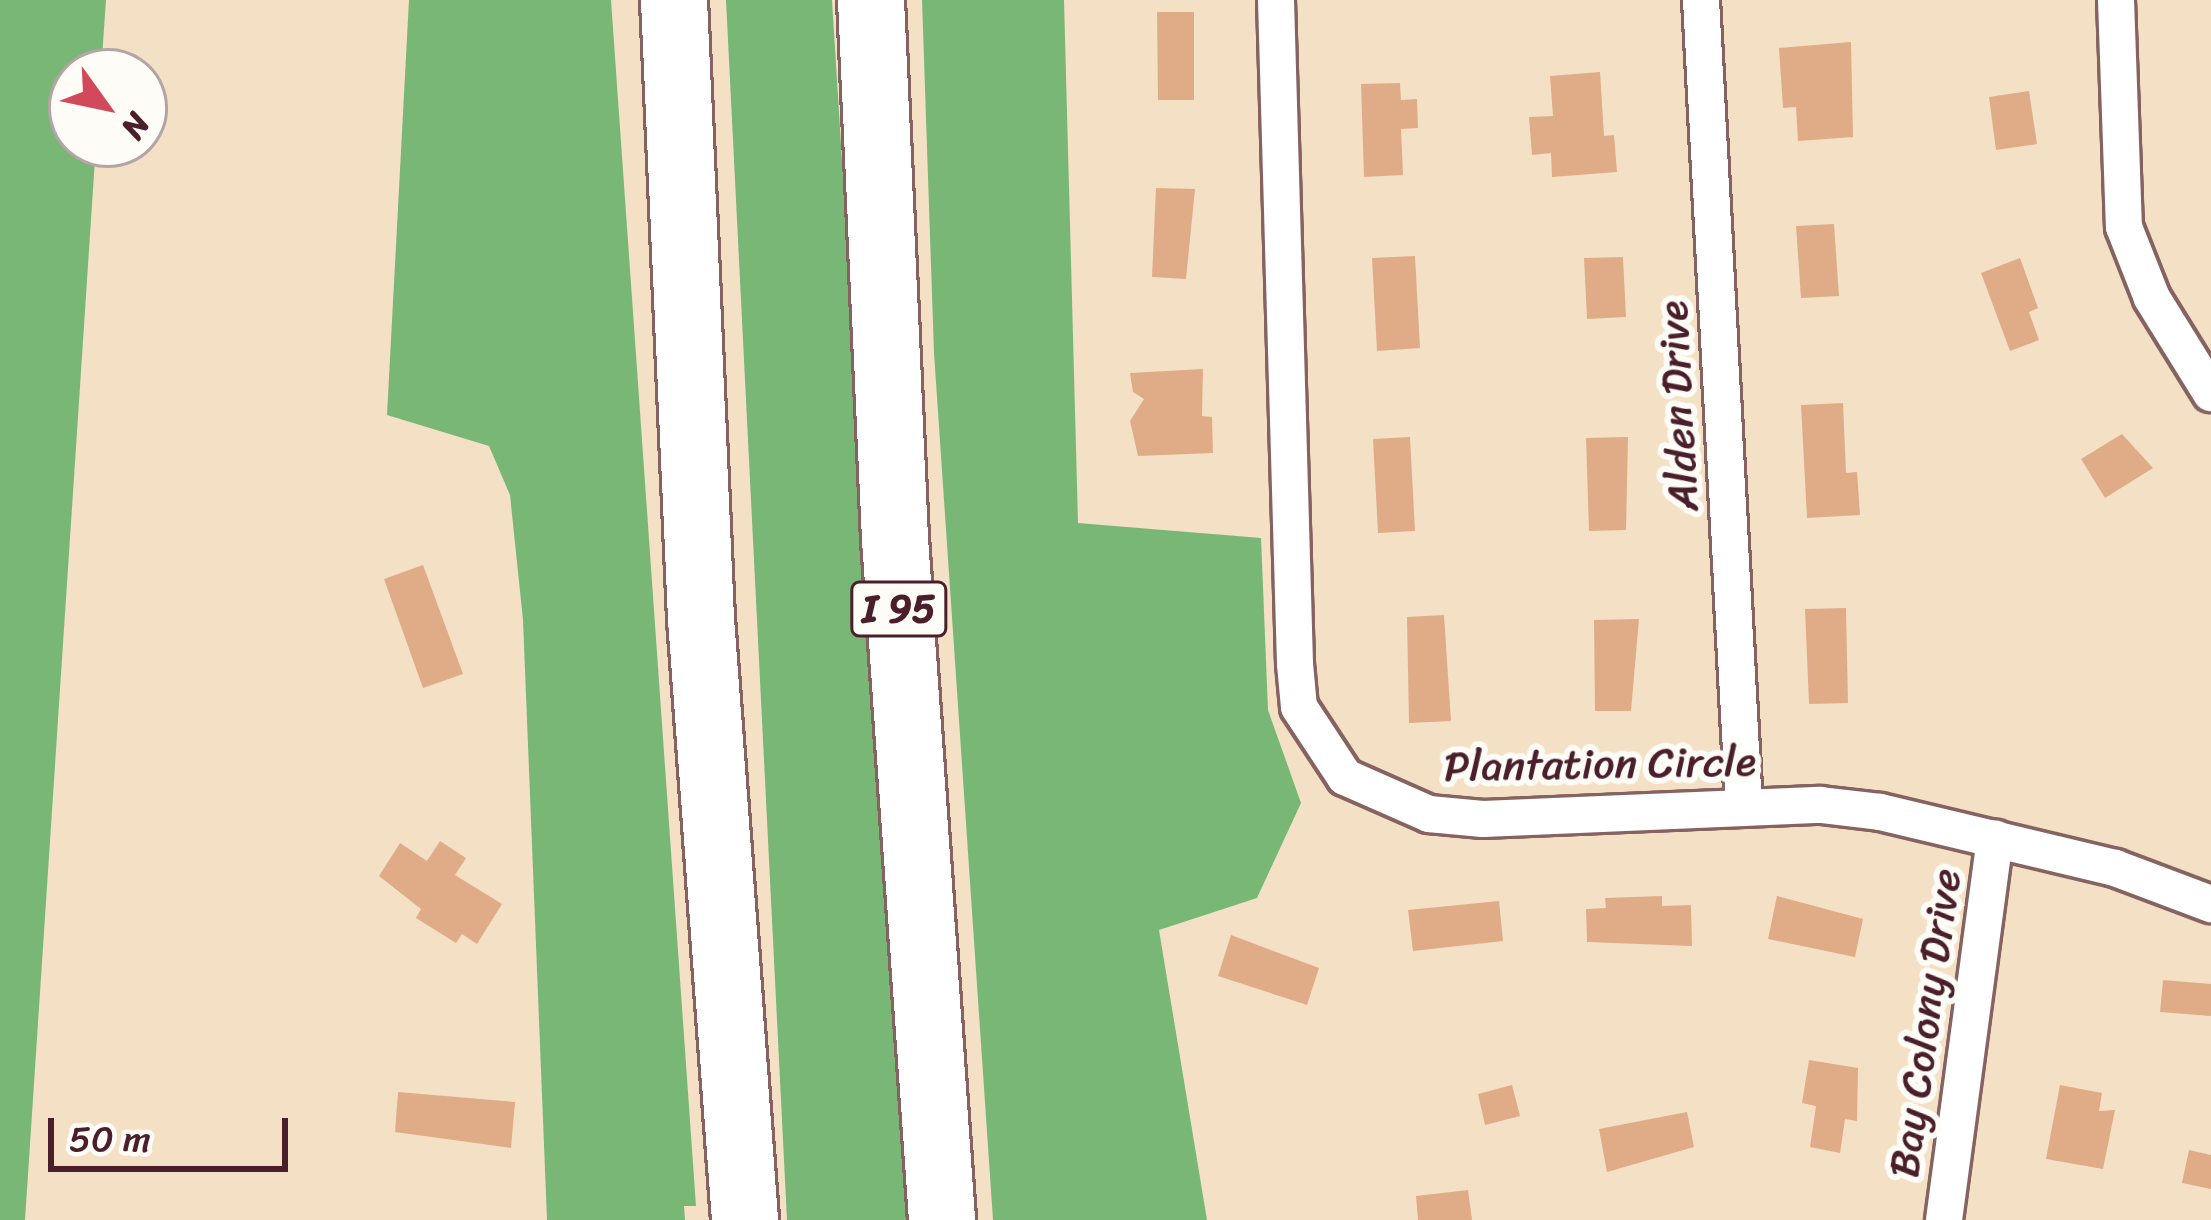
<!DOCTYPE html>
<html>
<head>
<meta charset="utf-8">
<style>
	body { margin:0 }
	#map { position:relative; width:2211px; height:1220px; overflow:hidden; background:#f4e0c4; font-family:Sriracha,sans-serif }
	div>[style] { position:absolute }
	.forest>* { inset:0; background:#79b777 }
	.building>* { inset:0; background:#e0ac88 }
	.roads { filter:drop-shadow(3px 0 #866361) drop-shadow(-3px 0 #866361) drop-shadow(0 3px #866361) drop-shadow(0 -3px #866361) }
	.minor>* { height:36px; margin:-18px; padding:0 18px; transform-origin:18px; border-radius:18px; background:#fff }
	.motorway>* { height:66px; margin:-33px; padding:0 33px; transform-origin:33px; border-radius:33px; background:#fff }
	span { translate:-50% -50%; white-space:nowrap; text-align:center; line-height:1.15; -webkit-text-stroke:12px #fdfcf7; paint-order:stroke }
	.shield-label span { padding:3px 9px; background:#fdfcf7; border:3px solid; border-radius:9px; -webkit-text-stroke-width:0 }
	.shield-label { font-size:39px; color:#4a1f2b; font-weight:700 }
	.street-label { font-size:42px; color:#4a1f2b }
	.north { position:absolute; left:48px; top:48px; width:120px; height:120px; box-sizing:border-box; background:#fdfcf7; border:3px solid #b5a4a5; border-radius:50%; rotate:123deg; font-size:33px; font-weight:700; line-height:48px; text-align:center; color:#4a1f2b }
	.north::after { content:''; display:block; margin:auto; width:42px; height:54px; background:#d1495b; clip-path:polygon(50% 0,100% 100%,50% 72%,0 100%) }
	.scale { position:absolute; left:48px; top:1118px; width:240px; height:54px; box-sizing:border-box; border:6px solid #4a1f2b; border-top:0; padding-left:15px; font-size:36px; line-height:42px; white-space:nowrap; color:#4a1f2b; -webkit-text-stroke:9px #fdfcf7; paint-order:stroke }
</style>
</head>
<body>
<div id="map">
	<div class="forest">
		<i style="clip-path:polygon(0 0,106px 0,101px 72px,72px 72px,72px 144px,96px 144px,25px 1220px,0 1220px)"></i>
		<i style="clip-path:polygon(409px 0,611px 0,696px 1206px,684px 1206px,685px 1220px,547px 1220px,523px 620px,510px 495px,489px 446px,387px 415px)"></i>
		<i style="clip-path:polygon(726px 0,832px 0,908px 1220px,787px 1220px)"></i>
		<i style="clip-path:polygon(922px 0,1064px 0,1078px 523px,1261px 538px,1268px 710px,1301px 803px,1257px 898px,1159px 930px,1207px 1220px,993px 1220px,934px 353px)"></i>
	</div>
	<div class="building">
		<i style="clip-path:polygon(1157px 12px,1194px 12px,1194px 100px,1158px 100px)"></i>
		<i style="clip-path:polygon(1851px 42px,1853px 137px,1798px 141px,1796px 107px,1783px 108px,1779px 48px)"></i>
		<i style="clip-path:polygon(1600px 72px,1604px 136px,1614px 135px,1617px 172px,1552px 177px,1551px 153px,1532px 155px,1529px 117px,1553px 116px,1550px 76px)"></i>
		<i style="clip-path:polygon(1400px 83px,1401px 100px,1417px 99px,1418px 128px,1401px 129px,1403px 175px,1364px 177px,1361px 84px)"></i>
		<i style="clip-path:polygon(2029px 91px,2037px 144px,1996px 150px,1989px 97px)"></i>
		<i style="clip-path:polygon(1156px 188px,1195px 189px,1186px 279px,1152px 277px)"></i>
		<i style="clip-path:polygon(1834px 224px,1839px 296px,1801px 298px,1796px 226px)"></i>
		<i style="clip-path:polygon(1415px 256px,1420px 348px,1377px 351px,1372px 258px)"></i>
		<i style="clip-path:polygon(1623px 257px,1626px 317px,1587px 319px,1584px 258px)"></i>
		<i style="clip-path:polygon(2020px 258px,2038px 308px,2029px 312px,2039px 340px,2010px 351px,1981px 273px)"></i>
		<i style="clip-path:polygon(1203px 369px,1202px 416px,1212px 417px,1213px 453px,1138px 456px,1130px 421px,1144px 399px,1133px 392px,1130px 373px)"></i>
		<i style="clip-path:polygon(1843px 403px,1846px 473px,1857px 472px,1860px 515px,1807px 518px,1801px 405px)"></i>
		<i style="clip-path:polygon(2122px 434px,2153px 468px,2105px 498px,2081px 459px)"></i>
		<i style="clip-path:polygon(1410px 437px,1415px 531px,1378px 533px,1373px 439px)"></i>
		<i style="clip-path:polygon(1628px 437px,1626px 530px,1589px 531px,1586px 438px)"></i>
		<i style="clip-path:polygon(423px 565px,463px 674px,423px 688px,384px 579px)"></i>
		<i style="clip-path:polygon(1846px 608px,1848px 703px,1809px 704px,1805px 609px)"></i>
		<i style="clip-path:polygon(1444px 615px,1451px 721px,1409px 723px,1407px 617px)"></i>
		<i style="clip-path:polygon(1639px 619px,1631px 711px,1595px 711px,1594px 620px)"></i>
		<i style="clip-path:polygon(440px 841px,466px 858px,455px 875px,502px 904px,477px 944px,462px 934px,456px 943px,416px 918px,421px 909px,379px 876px,400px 843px,427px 861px)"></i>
		<i style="clip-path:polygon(1662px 896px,1662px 906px,1691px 905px,1692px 946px,1587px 942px,1586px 909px,1606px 908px,1605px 898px)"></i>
		<i style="clip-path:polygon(1777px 896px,1863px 919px,1855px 957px,1768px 939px)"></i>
		<i style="clip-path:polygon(1499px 901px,1503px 941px,1413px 951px,1408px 910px)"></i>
		<i style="clip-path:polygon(1231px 935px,1319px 968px,1307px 1005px,1218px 976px)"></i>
		<i style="clip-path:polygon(2163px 980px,2211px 984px,2211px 1016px,2160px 1012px)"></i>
		<i style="clip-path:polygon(1809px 1060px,1858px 1068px,1857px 1121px,1845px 1119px,1840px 1153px,1810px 1147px,1816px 1106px,1802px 1103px)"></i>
		<i style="clip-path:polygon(1512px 1085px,1520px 1116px,1485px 1125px,1478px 1094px)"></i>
		<i style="clip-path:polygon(2060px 1085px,2102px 1093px,2099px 1111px,2115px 1110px,2103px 1169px,2046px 1159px)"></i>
		<i style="clip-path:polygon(398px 1092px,515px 1102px,511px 1148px,395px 1132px)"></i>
		<i style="clip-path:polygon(1687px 1112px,1694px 1147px,1607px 1172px,1599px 1129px)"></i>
		<i style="clip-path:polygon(2189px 1150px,2211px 1155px,2211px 1189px,2182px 1183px)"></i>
		<i style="clip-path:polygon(1468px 1190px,1472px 1220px,1418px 1220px,1416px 1196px)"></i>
	</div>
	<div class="roads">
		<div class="minor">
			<i style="left:1276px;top:0;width:664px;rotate:88.36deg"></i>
			<i style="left:1295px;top:664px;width:43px;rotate:84.7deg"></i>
			<i style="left:1299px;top:707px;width:84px;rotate:56.7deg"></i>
			<i style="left:1345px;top:777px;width:92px;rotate:23.8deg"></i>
			<i style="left:1429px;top:814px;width:54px;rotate:5.3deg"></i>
			<i style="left:1483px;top:819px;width:338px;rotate:-2.4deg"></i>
			<i style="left:1821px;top:805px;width:59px;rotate:6.8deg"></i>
			<i style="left:1880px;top:812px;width:242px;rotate:13.4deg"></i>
			<i style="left:2115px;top:868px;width:103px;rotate:20.6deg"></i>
			<i style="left:1701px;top:0;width:807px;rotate:86.95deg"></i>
			<i style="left:2116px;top:0;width:227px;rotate:88deg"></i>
			<i style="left:2124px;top:227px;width:76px;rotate:68.5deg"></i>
			<i style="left:2152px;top:298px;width:112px;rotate:58.2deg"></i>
			<i style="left:1944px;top:1220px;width:385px;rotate:-82.4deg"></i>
		</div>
		<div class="motorway">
			<i style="left:674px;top:0;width:620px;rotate:87.5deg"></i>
			<i style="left:701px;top:619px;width:603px;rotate:85.81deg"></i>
			<i style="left:871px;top:0;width:540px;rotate:87.45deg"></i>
			<i style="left:895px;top:539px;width:683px;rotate:86.05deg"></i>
		</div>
	</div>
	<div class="shield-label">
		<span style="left:899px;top:609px">I 95</span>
	</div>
	<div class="street-label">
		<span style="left:1678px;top:406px;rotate:-93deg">Alden Drive</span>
		<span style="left:1600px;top:764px;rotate:-1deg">Plantation Circle</span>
		<span style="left:1925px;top:1023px;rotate:-82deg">Bay Colony Drive</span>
	</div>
	<div class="north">N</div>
	<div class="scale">50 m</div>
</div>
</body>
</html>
